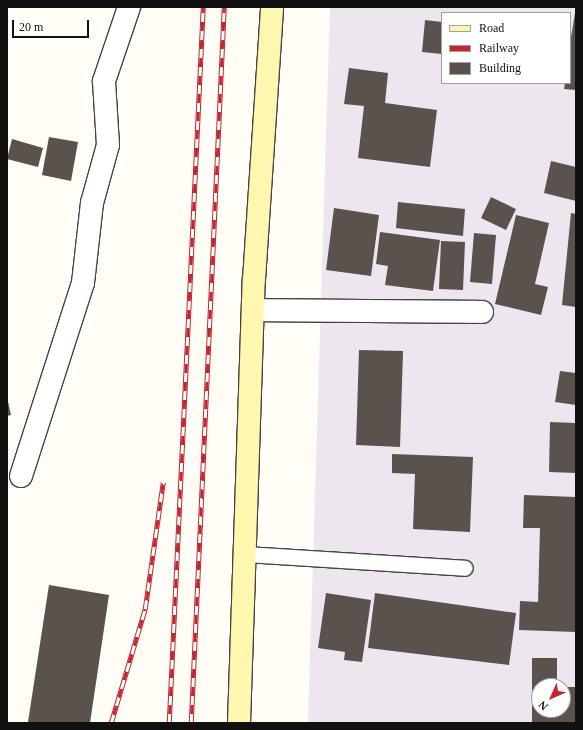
<!DOCTYPE html>
<html>
<head>
<meta charset="utf-8">
<style>
	body { margin:0 }
	#map { position:relative; width:583px; height:730px; overflow:hidden; background:#fffdf5; font-family:"Times New Roman",serif }
	div>[style] { position:absolute }
	.industrial>* { inset:0; background:#eee6ef }
	.building>* { inset:0; background:#5a524d }
	.roads { filter:drop-shadow(1px 0 #444) drop-shadow(-1px 0 #444) drop-shadow(0 1px #444) drop-shadow(0 -1px #444) }
	.service>* { height:15px; margin:-7.5px; padding:0 7.5px; transform-origin:7.5px; border-radius:7.5px; background:#fff }
	.minor>* { height:22px; margin:-11px; padding:0 11px; transform-origin:11px; border-radius:11px; background:#fff }
	.secondary>* { height:22px; margin:-11px; padding:0 11px; transform-origin:11px; border-radius:11px; background:#fff6b0 }
	.rail>* { height:4.5px; margin-top:-2.25px; transform-origin:0; background:repeating-linear-gradient(90deg,#fff 0 9px,#c4262e 0 18px); box-sizing:border-box; border-block:1px solid #c4262e }
	span { translate:-50% -50%; white-space:nowrap; text-align:center; line-height:1.15; -webkit-text-stroke:4px #fff; paint-order:stroke }
	.frame { position:absolute; inset:0; border:8px solid #111; pointer-events:none }
	.legend { position:absolute; left:441px; top:12px; width:130px; height:72px; box-sizing:border-box; background:#fff; border:1px solid #a0a0a0; margin:0; padding:5px 7px; list-style:none; font-size:12px; color:#111 }
	.legend li { display:flex; align-items:center; gap:8px; height:20px }
	.legend b { width:20px; border:1px solid #a0a0a0 }
	.north { position:absolute; left:531px; top:678px; width:40px; height:40px; box-sizing:border-box; background:#fff; border:1px solid #a0a0a0; border-radius:50%; rotate:225deg; font-size:11px; font-weight:700; line-height:16px; text-align:center; color:#111 }
	.north::after { content:''; display:block; margin:auto; width:14px; height:18px; background:#c4262e; clip-path:polygon(50% 0,100% 100%,50% 72%,0 100%) }
	.scale { position:absolute; left:12px; top:20px; width:77px; height:18px; box-sizing:border-box; border:2px solid #111; border-top:0; padding-left:5px; font-size:12px; line-height:14px; white-space:nowrap; color:#111; -webkit-text-stroke:3px #fff; paint-order:stroke }
</style>
</head>
<body>
<div id="map">
	<div class="industrial">
		<i style="clip-path:polygon(evenodd,330px 7px,576px 7px,576px 723px,308px 723px,330px 7px,442px 13px,570px 13px,570px 83px,442px 83px,442px 13px,330px 7px,539px 686px,563px 686px,563px 710px,539px 710px,539px 686px)"></i>
	</div>
	<div class="building">
		<i style="clip-path:polygon(576px 7px,576px 90px,564px 89px,565px 83px,570px 83px,570px 43px)"></i>
		<i style="clip-path:polygon(425px 20px,442px 22px,442px 54px,422px 52px)"></i>
		<i style="clip-path:polygon(349px 68px,388px 73px,385px 103px,437px 110px,430px 167px,358px 158px,364px 106px,344px 104px)"></i>
		<i style="clip-path:polygon(49px 137px,78px 142px,71px 181px,42px 175px)"></i>
		<i style="clip-path:polygon(12px 139px,43px 148px,38px 167px,7px 159px)"></i>
		<i style="clip-path:polygon(551px 161px,576px 167px,576px 201px,544px 193px)"></i>
		<i style="clip-path:polygon(491px 197px,516px 209px,506px 230px,481px 218px)"></i>
		<i style="clip-path:polygon(398px 202px,465px 209px,463px 236px,396px 228px)"></i>
		<i style="clip-path:polygon(334px 208px,379px 215px,371px 276px,326px 270px)"></i>
		<i style="clip-path:polygon(571px 213px,576px 214px,576px 307px,562px 305px)"></i>
		<i style="clip-path:polygon(516px 215px,549px 223px,535px 284px,548px 287px,541px 315px,495px 304px)"></i>
		<i style="clip-path:polygon(380px 232px,440px 240px,433px 291px,385px 285px,388px 266px,376px 264px)"></i>
		<i style="clip-path:polygon(474px 233px,496px 235px,492px 284px,470px 282px)"></i>
		<i style="clip-path:polygon(441px 241px,465px 242px,463px 290px,439px 289px)"></i>
		<i style="clip-path:polygon(359px 350px,403px 351px,400px 447px,356px 445px)"></i>
		<i style="clip-path:polygon(560px 371px,576px 373px,576px 405px,555px 402px)"></i>
		<i style="clip-path:polygon(7px 397px,11px 415px,7px 416px)"></i>
		<i style="clip-path:polygon(550px 422px,576px 423px,576px 473px,549px 472px)"></i>
		<i style="clip-path:polygon(392px 454px,473px 457px,470px 532px,413px 529px,415px 474px,392px 473px)"></i>
		<i style="clip-path:polygon(524px 495px,576px 497px,576px 632px,519px 630px,520px 601px,538px 602px,540px 528px,523px 528px)"></i>
		<i style="clip-path:polygon(49px 585px,109px 595px,90px 723px,28px 722px)"></i>
		<i style="clip-path:polygon(326px 593px,371px 600px,362px 662px,344px 660px,345px 652px,318px 648px)"></i>
		<i style="clip-path:polygon(375px 593px,516px 613px,509px 665px,368px 648px)"></i>
		<i style="clip-path:polygon(532px 658px,557px 658px,557px 686px,539px 686px,539px 710px,563px 710px,563px 687px,576px 687px,576px 723px,532px 723px)"></i>
	</div>
	<div class="roads">
		<div class="service">
			<i style="left:245px;top:554px;width:220px;rotate:3.6deg"></i>
		</div>
		<div class="minor">
			<i style="left:253px;top:310px;width:229px;rotate:0.5deg"></i>
			<i style="left:21px;top:476px;width:203px;rotate:-72.2deg"></i>
			<i style="left:83px;top:283px;width:81px;rotate:-83.6deg"></i>
			<i style="left:92px;top:203px;width:60px;rotate:-74.6deg"></i>
			<i style="left:108px;top:145px;width:64px;rotate:-93.6deg"></i>
			<i style="left:104px;top:81px;width:78px;rotate:-71.3deg"></i>
		</div>
		<div class="secondary">
			<i style="left:239px;top:723px;width:443px;rotate:-88.1deg"></i>
			<i style="left:254px;top:280px;width:274px;rotate:-86.2deg"></i>
		</div>
	</div>
	<div class="rail">
		<i style="left:111px;top:723px;width:119px;rotate:-73.4deg"></i>
		<i style="left:145px;top:609px;width:128px;rotate:-81.9deg"></i>
		<i style="left:169px;top:723px;width:717px;rotate:-87.28deg"></i>
		<i style="left:191px;top:723px;width:717px;rotate:-87.36deg"></i>
	</div>
	<div class="frame"></div>
	<ul class="legend">
	<li><b style="height:5px;background:#fff6b0"></b>Road</li>
	<li><b style="height:5px;background:#c4262e"></b>Railway</li>
	<li><b style="height:11px;background:#5a524d"></b>Building</li>
	</ul>
	<div class="north">N</div>
	<div class="scale">20 m</div>
</div>
</body>
</html>
